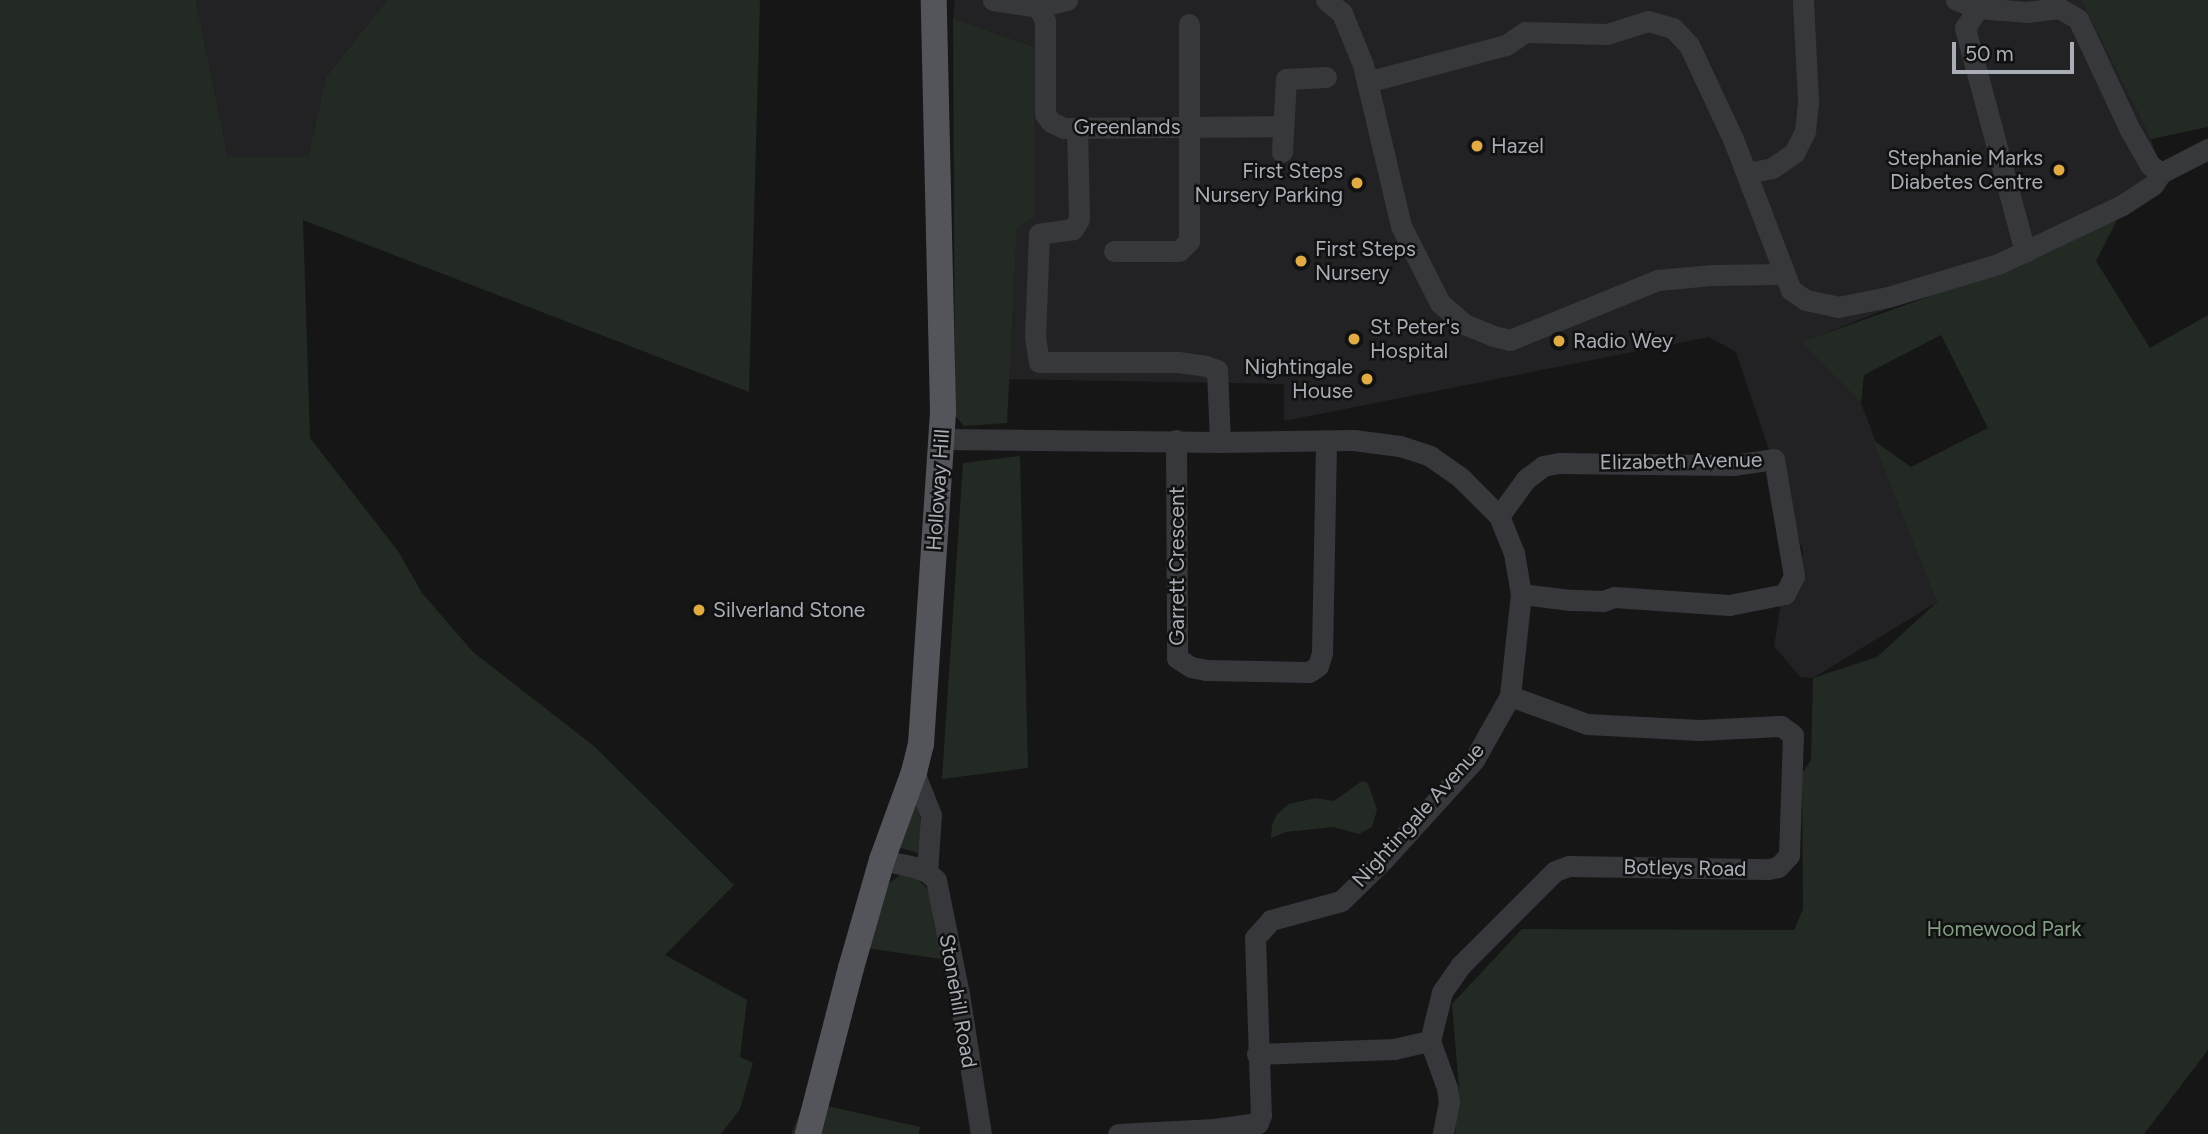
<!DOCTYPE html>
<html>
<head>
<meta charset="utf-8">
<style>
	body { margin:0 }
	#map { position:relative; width:2208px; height:1134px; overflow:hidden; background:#161617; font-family:Figtree,sans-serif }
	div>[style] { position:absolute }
	.built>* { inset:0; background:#222224 }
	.green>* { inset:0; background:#222a23 }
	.minor>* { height:21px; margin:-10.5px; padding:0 10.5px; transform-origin:10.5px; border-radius:10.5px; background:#37383c }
	.major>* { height:26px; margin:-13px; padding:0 13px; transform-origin:13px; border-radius:13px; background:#53555b }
	.dots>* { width:19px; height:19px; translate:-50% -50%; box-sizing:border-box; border:4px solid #111112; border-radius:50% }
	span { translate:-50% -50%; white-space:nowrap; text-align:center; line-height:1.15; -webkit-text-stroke:5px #111112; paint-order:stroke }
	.street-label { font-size:21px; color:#a9adb6 }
	.poi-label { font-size:21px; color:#a9adb6 }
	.left { translate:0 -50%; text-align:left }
	.right { translate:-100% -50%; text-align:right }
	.park-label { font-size:21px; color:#829f84 }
	.scale { position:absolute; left:1952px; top:42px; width:122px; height:32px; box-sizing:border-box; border:4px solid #a9adb6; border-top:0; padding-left:9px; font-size:21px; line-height:24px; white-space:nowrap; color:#a9adb6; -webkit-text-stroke:5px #111112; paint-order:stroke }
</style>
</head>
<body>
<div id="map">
	<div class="built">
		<i style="clip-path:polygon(196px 0,387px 0,326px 77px,308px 157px,228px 157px)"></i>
		<i style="clip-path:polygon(955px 0,2081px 0,2151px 139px,2161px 173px,2117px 220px,1802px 342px,1861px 403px,1937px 602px,1813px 678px,1800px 677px,1774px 646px,1781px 604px,1798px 586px,1803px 551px,1736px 352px,1709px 337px,1284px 421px,1284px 384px,1009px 379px,1017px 228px,1034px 47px,953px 18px)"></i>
	</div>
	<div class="green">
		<i style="clip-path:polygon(0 0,196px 0,228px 157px,308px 157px,326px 77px,387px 0,760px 0,749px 392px,303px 220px,310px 438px,398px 551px,422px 593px,473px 652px,595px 747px,734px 885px,665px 955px,747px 1000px,740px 1057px,753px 1063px,740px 1109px,721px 1134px,0 1134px)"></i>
		<i style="clip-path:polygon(2081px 0,2208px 0,2208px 127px,2151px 139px)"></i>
		<i style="clip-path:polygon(953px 18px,1034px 47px,1034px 216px,1017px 229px,1007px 423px,964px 426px,955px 415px)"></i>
		<i style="clip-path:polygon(2117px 220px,2096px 261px,2150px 348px,2208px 315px,2208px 1049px,2205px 1054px,2144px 1134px,1455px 1134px,1459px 1089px,1452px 1004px,1522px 929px,1794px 930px,1803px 909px,1802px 774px,1811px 760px,1813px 678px,1877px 657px,1937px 602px,1873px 440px,1911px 467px,1988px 428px,1941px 335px,1864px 375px,1861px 403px,1801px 342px,1928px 297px)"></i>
		<i style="clip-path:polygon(1020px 456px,1028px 768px,942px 779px,963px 463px)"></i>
		<i style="clip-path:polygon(1362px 781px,1368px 783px,1377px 810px,1372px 827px,1359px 834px,1333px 827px,1286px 832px,1271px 838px,1272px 825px,1277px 814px,1289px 804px,1316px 798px,1334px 801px)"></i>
		<i style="clip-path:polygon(917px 793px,921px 828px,922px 854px,897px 847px)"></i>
		<i style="clip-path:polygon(901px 874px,913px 875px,931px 892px,941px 959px,866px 948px,885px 887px)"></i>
		<i style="clip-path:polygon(805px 1101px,920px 1127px,919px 1134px,791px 1134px)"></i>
	</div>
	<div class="minor">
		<i style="left:993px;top:0;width:46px;rotate:8.8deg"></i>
		<i style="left:1038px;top:7px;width:30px;rotate:-14deg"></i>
		<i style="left:1326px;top:0;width:21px;rotate:39deg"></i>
		<i style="left:1342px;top:13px;width:56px;rotate:68deg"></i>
		<i style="left:1363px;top:65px;width:165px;rotate:76.7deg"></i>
		<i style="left:1401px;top:226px;width:86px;rotate:63.1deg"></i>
		<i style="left:1440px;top:303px;width:32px;rotate:41deg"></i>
		<i style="left:1464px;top:324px;width:31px;rotate:22deg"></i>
		<i style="left:1493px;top:336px;width:17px;rotate:13deg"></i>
		<i style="left:1510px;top:340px;width:160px;rotate:-22.1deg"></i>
		<i style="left:1658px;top:280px;width:54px;rotate:-5.3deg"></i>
		<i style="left:1712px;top:275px;width:70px;rotate:-0.8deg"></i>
		<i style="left:1956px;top:0;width:23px;rotate:20deg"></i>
		<i style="left:1978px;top:8px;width:49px;rotate:4.7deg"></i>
		<i style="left:2027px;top:12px;width:32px;rotate:-7deg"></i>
		<i style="left:2059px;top:8px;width:22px;rotate:30deg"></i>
		<i style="left:2078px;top:19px;width:120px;rotate:64.9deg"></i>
		<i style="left:2129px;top:128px;width:43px;rotate:60.4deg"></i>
		<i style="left:2150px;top:165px;width:14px;rotate:36deg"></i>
		<i style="left:1038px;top:7px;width:16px;rotate:63deg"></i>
		<i style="left:1045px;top:21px;width:93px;rotate:90deg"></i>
		<i style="left:1045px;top:114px;width:10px;rotate:53deg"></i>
		<i style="left:1051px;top:122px;width:14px;rotate:25deg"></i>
		<i style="left:1064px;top:128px;width:218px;rotate:-0.5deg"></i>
		<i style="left:1978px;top:8px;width:24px;rotate:123deg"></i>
		<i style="left:1965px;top:28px;width:232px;rotate:75deg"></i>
		<i style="left:1367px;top:82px;width:144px;rotate:-14.9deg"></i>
		<i style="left:1506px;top:45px;width:23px;rotate:-34deg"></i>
		<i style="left:1525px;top:32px;width:82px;rotate:1.4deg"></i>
		<i style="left:1607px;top:34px;width:43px;rotate:-17.6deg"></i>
		<i style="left:1648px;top:21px;width:26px;rotate:16deg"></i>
		<i style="left:1673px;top:28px;width:23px;rotate:47deg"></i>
		<i style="left:1689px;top:45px;width:104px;rotate:64.9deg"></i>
		<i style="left:1733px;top:139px;width:162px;rotate:69deg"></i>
		<i style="left:1791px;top:290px;width:18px;rotate:34deg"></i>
		<i style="left:1806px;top:300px;width:33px;rotate:12deg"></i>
		<i style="left:1838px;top:307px;width:51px;rotate:-11.3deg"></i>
		<i style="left:1888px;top:297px;width:115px;rotate:-16.7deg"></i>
		<i style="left:1998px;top:264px;width:137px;rotate:-25.4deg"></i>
		<i style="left:2122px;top:205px;width:37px;rotate:-33deg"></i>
		<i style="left:2153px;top:185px;width:14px;rotate:-56deg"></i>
		<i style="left:2161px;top:173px;width:53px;rotate:-27.1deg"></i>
		<i style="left:1077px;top:128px;width:91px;rotate:88.7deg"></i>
		<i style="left:1079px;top:219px;width:12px;rotate:121deg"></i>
		<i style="left:1073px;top:229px;width:34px;rotate:172deg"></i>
		<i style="left:1039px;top:234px;width:103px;rotate:92.2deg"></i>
		<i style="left:1035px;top:337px;width:25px;rotate:81deg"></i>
		<i style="left:1039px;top:362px;width:139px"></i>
		<i style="left:1178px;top:362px;width:28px;rotate:8deg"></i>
		<i style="left:1206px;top:366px;width:12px;rotate:20deg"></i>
		<i style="left:1217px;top:370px;width:72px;rotate:87.6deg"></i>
		<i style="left:1282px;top:152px;width:73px;rotate:-86.9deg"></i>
		<i style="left:1286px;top:79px;width:40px;rotate:-2.9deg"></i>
		<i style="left:1747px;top:173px;width:25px;rotate:-11deg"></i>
		<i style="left:1772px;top:168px;width:27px;rotate:-34deg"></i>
		<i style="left:1794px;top:153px;width:25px;rotate:-63deg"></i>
		<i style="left:1805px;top:131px;width:31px;rotate:-84deg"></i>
		<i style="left:1808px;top:100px;width:100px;rotate:-92.9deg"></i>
		<i style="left:1114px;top:251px;width:65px"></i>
		<i style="left:1179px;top:251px;width:14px;rotate:-45deg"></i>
		<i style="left:1189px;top:241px;width:217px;rotate:-90deg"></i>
		<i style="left:942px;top:439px;width:278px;rotate:0.6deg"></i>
		<i style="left:1220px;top:442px;width:133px;rotate:-0.9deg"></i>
		<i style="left:1353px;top:440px;width:47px;rotate:7.3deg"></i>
		<i style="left:1400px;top:446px;width:32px;rotate:18deg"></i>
		<i style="left:1430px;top:456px;width:38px;rotate:35deg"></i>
		<i style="left:1461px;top:478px;width:54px;rotate:45deg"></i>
		<i style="left:1499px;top:516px;width:40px;rotate:68deg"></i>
		<i style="left:1514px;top:553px;width:42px;rotate:80.3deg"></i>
		<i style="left:1521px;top:594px;width:103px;rotate:96.2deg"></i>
		<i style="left:1510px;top:696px;width:73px;rotate:119.4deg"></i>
		<i style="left:1474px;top:760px;width:134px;rotate:132.3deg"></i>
		<i style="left:1384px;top:859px;width:60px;rotate:135.7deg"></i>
		<i style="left:1341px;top:901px;width:73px;rotate:164.8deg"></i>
		<i style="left:1271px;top:920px;width:24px;rotate:132deg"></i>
		<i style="left:1255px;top:938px;width:177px;rotate:88.1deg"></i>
		<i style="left:1261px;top:1115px;width:9px;rotate:111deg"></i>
		<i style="left:1258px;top:1123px;width:44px;rotate:172.2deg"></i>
		<i style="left:1214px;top:1129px;width:96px;rotate:177deg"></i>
		<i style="left:1176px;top:440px;width:218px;rotate:89.7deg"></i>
		<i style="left:1177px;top:658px;width:17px;rotate:33deg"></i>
		<i style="left:1191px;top:667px;width:15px;rotate:11deg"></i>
		<i style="left:1206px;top:670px;width:103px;rotate:1.1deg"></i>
		<i style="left:1309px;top:672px;width:11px;rotate:-34deg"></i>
		<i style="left:1318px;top:666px;width:14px;rotate:-73deg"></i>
		<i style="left:1322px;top:653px;width:211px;rotate:-88.9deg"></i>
		<i style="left:1499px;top:516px;width:46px;rotate:-53.9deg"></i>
		<i style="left:1526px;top:479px;width:21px;rotate:-37deg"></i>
		<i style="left:1543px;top:466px;width:16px;rotate:-11deg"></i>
		<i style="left:1559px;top:463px;width:174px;rotate:0.7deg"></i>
		<i style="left:1733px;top:465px;width:41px;rotate:-8.3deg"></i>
		<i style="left:1774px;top:459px;width:119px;rotate:80.3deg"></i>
		<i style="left:1794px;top:576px;width:20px;rotate:117deg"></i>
		<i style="left:1785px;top:594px;width:57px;rotate:168.9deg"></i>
		<i style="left:1729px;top:605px;width:115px;rotate:-176deg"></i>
		<i style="left:1614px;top:597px;width:12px;rotate:160deg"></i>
		<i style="left:1603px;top:601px;width:33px;rotate:-178deg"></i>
		<i style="left:1570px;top:600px;width:49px;rotate:-173deg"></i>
		<i style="left:914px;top:772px;width:46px;rotate:68.4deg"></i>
		<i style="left:931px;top:815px;width:57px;rotate:94deg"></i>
		<i style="left:882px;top:860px;width:33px;rotate:12deg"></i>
		<i style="left:914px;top:867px;width:14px;rotate:21deg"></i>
		<i style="left:927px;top:872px;width:12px;rotate:42deg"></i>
		<i style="left:936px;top:880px;width:116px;rotate:78.6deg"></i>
		<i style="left:959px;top:994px;width:142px;rotate:81.1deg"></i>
		<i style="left:1430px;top:1041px;width:50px;rotate:70.1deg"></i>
		<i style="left:1447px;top:1088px;width:14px;rotate:82deg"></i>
		<i style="left:1449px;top:1102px;width:33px;rotate:101deg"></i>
		<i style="left:1257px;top:1054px;width:137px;rotate:-2.1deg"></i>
		<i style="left:1394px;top:1049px;width:37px;rotate:-13deg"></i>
		<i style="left:1430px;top:1041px;width:50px;rotate:-76.2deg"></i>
		<i style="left:1442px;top:992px;width:32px;rotate:-55deg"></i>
		<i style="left:1460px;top:966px;width:134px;rotate:-45deg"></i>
		<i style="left:1555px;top:871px;width:15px;rotate:-20deg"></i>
		<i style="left:1569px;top:866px;width:199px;rotate:0.9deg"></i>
		<i style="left:1768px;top:869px;width:10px;rotate:-11deg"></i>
		<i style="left:1778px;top:867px;width:16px;rotate:-47deg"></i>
		<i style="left:1789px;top:855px;width:120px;rotate:-88.1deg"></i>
		<i style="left:1793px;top:735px;width:15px;rotate:-143deg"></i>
		<i style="left:1781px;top:726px;width:81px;rotate:177.2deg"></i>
		<i style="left:1700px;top:730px;width:113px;rotate:-177deg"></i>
		<i style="left:1587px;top:724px;width:82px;rotate:-160deg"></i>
	</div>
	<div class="major">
		<i style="left:808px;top:1134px;width:171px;rotate:-75.5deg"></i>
		<i style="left:851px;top:968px;width:112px;rotate:-74deg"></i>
		<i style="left:882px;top:860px;width:94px;rotate:-70deg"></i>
		<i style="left:914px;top:772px;width:29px;rotate:-76deg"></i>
		<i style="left:921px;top:744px;width:334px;rotate:-86.2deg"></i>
		<i style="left:943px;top:411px;width:411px;rotate:-91.3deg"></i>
	</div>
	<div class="dots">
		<i style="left:1477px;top:146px;background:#e0ab45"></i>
		<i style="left:2059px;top:170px;background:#e0ab45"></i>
		<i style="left:1357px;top:183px;background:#e0ab45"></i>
		<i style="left:1301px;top:261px;background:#e0ab45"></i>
		<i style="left:1354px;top:339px;background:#e0ab45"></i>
		<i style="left:1559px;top:341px;background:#e0ab45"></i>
		<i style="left:1367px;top:379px;background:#e0ab45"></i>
		<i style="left:699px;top:610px;background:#e0ab45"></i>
	</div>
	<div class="street-label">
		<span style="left:1127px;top:127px">Greenlands</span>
		<span style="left:1681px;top:461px;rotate:-1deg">Elizabeth Avenue</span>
		<span style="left:938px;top:490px;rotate:-86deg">Holloway Hill</span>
		<span style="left:1177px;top:566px;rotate:-90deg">Garrett Crescent</span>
		<span style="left:1418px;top:815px;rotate:-48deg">Nightingale Avenue</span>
		<span style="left:1685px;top:868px;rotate:1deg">Botleys Road</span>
		<span style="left:958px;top:1001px;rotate:80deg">Stonehill Road</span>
	</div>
	<div class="poi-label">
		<span class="left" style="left:1491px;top:146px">Hazel</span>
		<span class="right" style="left:2043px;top:170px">Stephanie Marks<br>Diabetes Centre</span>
		<span class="right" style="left:1343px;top:183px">First Steps<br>Nursery Parking</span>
		<span class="left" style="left:1315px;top:261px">First Steps<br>Nursery</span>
		<span class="left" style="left:1370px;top:339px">St Peter's<br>Hospital</span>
		<span class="left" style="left:1573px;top:341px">Radio Wey</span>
		<span class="right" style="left:1353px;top:379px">Nightingale<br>House</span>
		<span class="left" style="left:713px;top:610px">Silverland Stone</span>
	</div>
	<div class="park-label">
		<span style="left:2004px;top:929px">Homewood Park</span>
	</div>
	<div class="scale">50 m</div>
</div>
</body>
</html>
